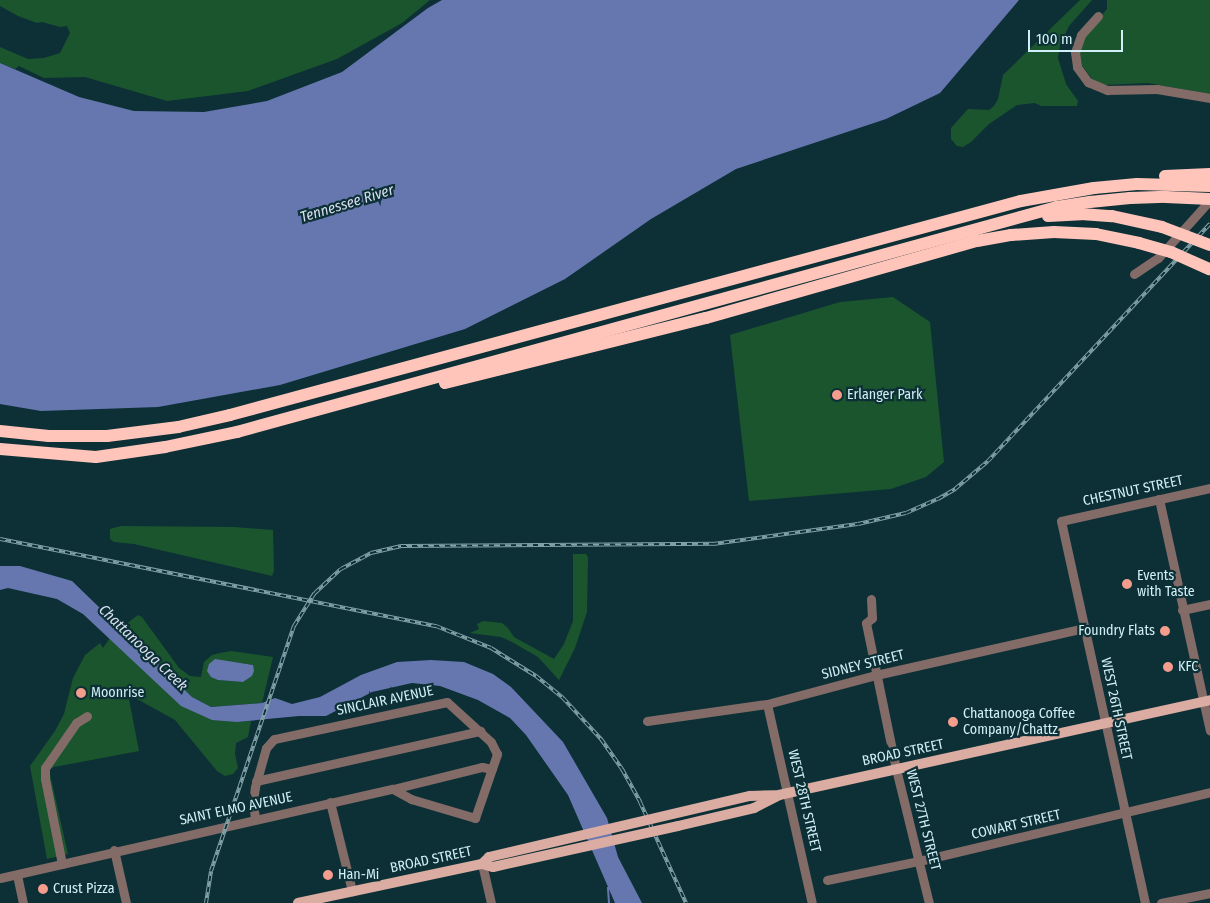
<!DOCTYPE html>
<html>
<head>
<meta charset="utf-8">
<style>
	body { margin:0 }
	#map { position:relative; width:1210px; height:903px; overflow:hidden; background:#0d3036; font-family:"Fira Sans Condensed",sans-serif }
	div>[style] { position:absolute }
	.green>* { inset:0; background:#1a552e }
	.water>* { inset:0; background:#6677b0 }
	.stream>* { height:2px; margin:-1px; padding:0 1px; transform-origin:1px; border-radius:1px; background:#6677b0 }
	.minor>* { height:9px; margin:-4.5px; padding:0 4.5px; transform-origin:4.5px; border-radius:4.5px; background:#836b67 }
	.major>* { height:10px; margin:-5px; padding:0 5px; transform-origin:5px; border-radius:5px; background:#dbaca2 }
	.highway>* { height:12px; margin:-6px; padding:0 6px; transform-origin:6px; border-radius:6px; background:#ffc5ba }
	.rail>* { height:4px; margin-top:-2px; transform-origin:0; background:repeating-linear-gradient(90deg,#0d3036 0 5.5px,#82a2a9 0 11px); box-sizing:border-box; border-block:1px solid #82a2a9 }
	.major-bridge>* { height:10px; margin:-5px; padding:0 5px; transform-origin:5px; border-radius:5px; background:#dbaca2 }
	.highway-bridge>* { height:12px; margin:-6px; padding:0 6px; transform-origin:6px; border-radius:6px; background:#ffc5ba }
	.dots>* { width:14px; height:14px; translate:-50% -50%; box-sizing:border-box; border:2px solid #0d3036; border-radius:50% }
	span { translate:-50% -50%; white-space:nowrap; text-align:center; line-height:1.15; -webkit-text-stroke:4.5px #0d3036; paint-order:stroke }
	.poi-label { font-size:14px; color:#d0eff6 }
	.left { translate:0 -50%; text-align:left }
	.right { translate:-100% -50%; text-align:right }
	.street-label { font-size:14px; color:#d0eff6 }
	.water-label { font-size:15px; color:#d9dff0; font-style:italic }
	.scale { position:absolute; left:1028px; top:30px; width:95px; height:22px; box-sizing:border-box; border:2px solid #d0eff6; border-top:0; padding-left:6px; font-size:15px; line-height:18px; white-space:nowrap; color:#d0eff6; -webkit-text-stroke:4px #0d3036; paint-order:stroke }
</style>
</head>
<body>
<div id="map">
	<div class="green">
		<i style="clip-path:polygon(0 0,430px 0,402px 23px,337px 59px,248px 91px,167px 101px,85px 77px,44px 78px,19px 66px,15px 69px,0 63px,0 47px,28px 59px,44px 58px,60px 53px,70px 33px,67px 26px,60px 27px,42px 22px,37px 23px,18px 16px,0 6px)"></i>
		<i style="clip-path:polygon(1080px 0,1092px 0,1069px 26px,1060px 45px,1058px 58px,1066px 84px,1078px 101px,1077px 106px,1041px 106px,1035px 103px,1017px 105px,989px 124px,971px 142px,963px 147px,957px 146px,951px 139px,951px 128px,968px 109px,989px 110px,994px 106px,998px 99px,1003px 75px)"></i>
		<i style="clip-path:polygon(1107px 0,1210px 0,1210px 94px,1148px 83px,1103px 85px,1093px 80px,1080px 63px,1080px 48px,1086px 34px,1107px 9px)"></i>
		<i style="clip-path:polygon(893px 297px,930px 322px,944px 462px,926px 477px,891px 489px,749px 501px,730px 335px,840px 302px)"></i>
		<i style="clip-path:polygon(121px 526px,234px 527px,273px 530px,274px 571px,272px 576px,134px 544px,114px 542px,110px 539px,110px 529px)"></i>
		<i style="clip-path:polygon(573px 554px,586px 554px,588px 557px,587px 612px,575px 648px,559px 680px,538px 657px,512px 642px,501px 637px,470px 633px,479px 629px,477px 624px,483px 621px,502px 623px,508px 628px,514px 637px,554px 659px,564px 644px,573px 621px)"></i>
		<i style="clip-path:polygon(evenodd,138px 615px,142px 617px,179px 668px,190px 676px,201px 677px,204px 662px,212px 655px,220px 653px,231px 651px,273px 657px,262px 703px,211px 707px,192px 697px,121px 628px,138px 615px,215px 660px,253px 665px,252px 676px,243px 682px,218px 680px,215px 660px)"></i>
		<i style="clip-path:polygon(110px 638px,181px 706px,237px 722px,251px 721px,248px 737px,236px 743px,235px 754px,238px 768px,233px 774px,225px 776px,217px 771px,175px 720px,128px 694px,139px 751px,54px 767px,49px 770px,68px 854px,47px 859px,30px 766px,55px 731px,64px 714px,73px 678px,85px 655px,100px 643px,103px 648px)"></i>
	</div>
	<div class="water">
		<i style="clip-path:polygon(442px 0,1019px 0,940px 93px,886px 119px,736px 169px,651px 219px,565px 279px,465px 329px,280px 385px,158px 407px,41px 411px,0 404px,0 63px,79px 97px,134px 111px,204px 112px,267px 101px,342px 72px,428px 8px)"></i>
		<i style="clip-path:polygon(0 566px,20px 566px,72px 581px,192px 697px,211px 707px,262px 703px,275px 698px,292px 704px,320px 697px,361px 675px,397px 662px,431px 660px,464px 662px,493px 674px,511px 687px,563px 742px,607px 818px,618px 857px,642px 903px,615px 903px,568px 795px,526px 735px,510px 718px,478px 700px,440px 686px,412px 683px,372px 692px,326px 716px,299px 716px,237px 722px,212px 720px,181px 706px,83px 614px,57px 599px,8px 588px,0 590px)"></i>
		<i style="clip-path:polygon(215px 659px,253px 665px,254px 671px,252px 676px,243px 682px,218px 680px,211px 677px,207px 671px,209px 664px)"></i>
	</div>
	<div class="stream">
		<i style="left:609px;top:903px;width:15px;rotate:-94deg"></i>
		<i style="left:608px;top:888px;width:3px;rotate:-45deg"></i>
	</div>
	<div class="minor">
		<i style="left:1098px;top:16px;width:25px;rotate:132deg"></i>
		<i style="left:1081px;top:35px;width:18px;rotate:109deg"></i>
		<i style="left:1075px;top:52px;width:15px;rotate:82deg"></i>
		<i style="left:1077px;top:67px;width:19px;rotate:54deg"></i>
		<i style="left:1088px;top:82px;width:21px;rotate:23deg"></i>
		<i style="left:1107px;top:90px;width:50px;rotate:-1.1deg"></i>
		<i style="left:1157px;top:89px;width:54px;rotate:9.6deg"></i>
		<i style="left:1134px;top:274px;width:29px;rotate:-34deg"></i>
		<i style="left:1158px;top:258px;width:78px;rotate:-48.1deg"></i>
		<i style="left:1159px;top:499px;width:237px;rotate:77.6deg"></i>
		<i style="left:871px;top:599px;width:19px;rotate:87deg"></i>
		<i style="left:872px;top:618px;width:8px;rotate:140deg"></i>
		<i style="left:866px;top:623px;width:149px;rotate:78.4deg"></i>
		<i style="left:896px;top:769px;width:138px;rotate:76.2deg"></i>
		<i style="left:1182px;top:610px;width:29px;rotate:-12deg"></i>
		<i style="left:767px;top:704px;width:204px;rotate:77.3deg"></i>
		<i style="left:647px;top:721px;width:121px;rotate:-8.1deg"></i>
		<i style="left:767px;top:704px;width:113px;rotate:-14.9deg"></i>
		<i style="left:876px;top:675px;width:213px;rotate:-12.7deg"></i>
		<i style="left:256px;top:781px;width:230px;rotate:-12.6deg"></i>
		<i style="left:393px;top:789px;width:92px;rotate:-13.9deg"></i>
		<i style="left:482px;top:767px;width:10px;rotate:11deg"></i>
		<i style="left:330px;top:802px;width:92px;rotate:76.1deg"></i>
		<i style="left:114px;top:850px;width:54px;rotate:77.2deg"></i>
		<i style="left:62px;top:864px;width:87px;rotate:-101.3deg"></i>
		<i style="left:45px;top:779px;width:11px;rotate:-90deg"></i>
		<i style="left:45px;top:768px;width:55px;rotate:-55.4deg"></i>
		<i style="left:76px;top:723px;width:13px;rotate:-32deg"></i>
		<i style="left:482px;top:864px;width:40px;rotate:77deg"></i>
		<i style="left:17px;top:875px;width:29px;rotate:78deg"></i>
		<i style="left:0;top:878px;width:403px;rotate:-12.8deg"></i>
		<i style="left:393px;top:789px;width:21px;rotate:29deg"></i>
		<i style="left:411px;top:799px;width:67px;rotate:16.5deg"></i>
		<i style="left:475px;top:818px;width:68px;rotate:-71deg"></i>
		<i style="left:497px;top:754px;width:13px;rotate:-117deg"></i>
		<i style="left:491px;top:742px;width:59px;rotate:-137.7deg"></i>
		<i style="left:447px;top:702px;width:177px;rotate:167.9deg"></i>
		<i style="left:274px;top:739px;width:12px;rotate:132deg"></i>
		<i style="left:266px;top:748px;width:41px;rotate:105.8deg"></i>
		<i style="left:255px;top:787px;width:15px;rotate:98deg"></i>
		<i style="left:253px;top:802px;width:17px;rotate:83deg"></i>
		<i style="left:827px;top:880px;width:94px;rotate:-11.7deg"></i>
		<i style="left:919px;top:861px;width:299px;rotate:-13.3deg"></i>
		<i style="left:1145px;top:903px;width:391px;rotate:-102.4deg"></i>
		<i style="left:1061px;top:521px;width:153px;rotate:-12.5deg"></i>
		<i style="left:1161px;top:903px;width:50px;rotate:-11.5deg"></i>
	</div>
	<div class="major">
		<i style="left:779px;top:795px;width:441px;rotate:-12.4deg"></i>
		<i style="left:298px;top:903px;width:188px;rotate:-12deg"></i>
	</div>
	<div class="highway">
		<i style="left:1165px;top:176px;width:45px;rotate:-2.5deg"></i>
		<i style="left:1048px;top:216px;width:33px;rotate:-3deg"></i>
		<i style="left:1081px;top:214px;width:31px;rotate:4deg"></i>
		<i style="left:1112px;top:216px;width:51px;rotate:12.4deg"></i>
		<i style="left:445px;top:383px;width:269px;rotate:-14deg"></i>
		<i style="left:706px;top:318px;width:282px;rotate:-15.9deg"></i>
		<i style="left:977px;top:241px;width:35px;rotate:-10deg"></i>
		<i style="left:1011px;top:235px;width:43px;rotate:-4deg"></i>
		<i style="left:1054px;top:232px;width:42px;rotate:2.7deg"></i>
		<i style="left:1096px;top:234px;width:44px;rotate:11.8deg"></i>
		<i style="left:0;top:431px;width:49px;rotate:5.8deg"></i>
		<i style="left:49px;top:436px;width:58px"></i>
		<i style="left:107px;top:436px;width:72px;rotate:-7.2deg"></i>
		<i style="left:178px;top:427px;width:53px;rotate:-13deg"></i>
		<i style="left:230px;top:415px;width:819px;rotate:-15.14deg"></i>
		<i style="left:1021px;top:201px;width:74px;rotate:-10.1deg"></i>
		<i style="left:1094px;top:188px;width:43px;rotate:-5.3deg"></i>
		<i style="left:1137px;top:184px;width:73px;rotate:1.6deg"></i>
		<i style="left:0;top:449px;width:96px;rotate:4.8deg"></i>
		<i style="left:96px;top:457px;width:70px;rotate:-8.2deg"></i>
		<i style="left:165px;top:447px;width:74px;rotate:-11.8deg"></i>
		<i style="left:237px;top:432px;width:850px;rotate:-15.34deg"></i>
		<i style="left:1057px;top:207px;width:33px;rotate:-9deg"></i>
		<i style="left:1090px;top:202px;width:40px;rotate:-5.7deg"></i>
		<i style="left:1130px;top:198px;width:36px;rotate:-2deg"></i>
		<i style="left:1166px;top:197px;width:44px;rotate:2.6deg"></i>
	</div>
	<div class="rail">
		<i style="left:0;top:539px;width:445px;rotate:11.3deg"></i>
		<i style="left:436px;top:626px;width:59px;rotate:21.8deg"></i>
		<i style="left:491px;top:648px;width:53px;rotate:31.9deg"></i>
		<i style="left:536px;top:676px;width:35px;rotate:39deg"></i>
		<i style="left:563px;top:698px;width:56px;rotate:47.2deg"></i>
		<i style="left:601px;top:739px;width:37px;rotate:55deg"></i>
		<i style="left:622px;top:769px;width:38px;rotate:61deg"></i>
		<i style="left:640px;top:802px;width:111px;rotate:65.5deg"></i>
		<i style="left:206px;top:903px;width:32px;rotate:-81deg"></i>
		<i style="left:211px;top:871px;width:259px;rotate:-71.3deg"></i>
		<i style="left:294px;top:626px;width:39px;rotate:-58deg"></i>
		<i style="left:315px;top:593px;width:35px;rotate:-43deg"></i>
		<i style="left:341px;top:569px;width:34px;rotate:-28deg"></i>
		<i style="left:371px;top:553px;width:31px;rotate:-13deg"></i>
		<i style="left:401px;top:546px;width:312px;rotate:-0.4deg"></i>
		<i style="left:713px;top:544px;width:146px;rotate:-7.9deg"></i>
		<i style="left:858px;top:524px;width:49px;rotate:-12.9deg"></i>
		<i style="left:906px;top:513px;width:35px;rotate:-24deg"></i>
		<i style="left:938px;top:499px;width:20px;rotate:-30deg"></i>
		<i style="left:955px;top:489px;width:43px;rotate:-40.3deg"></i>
		<i style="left:988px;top:461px;width:325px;rotate:-46.9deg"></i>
	</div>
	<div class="major-bridge">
		<i style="left:482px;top:864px;width:11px;rotate:15deg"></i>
		<i style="left:493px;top:867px;width:189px;rotate:-12.5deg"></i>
		<i style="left:678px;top:826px;width:78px;rotate:-13.3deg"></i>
		<i style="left:754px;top:808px;width:28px;rotate:-27deg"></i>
		<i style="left:482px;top:864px;width:10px;rotate:-45deg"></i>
		<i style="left:489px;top:857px;width:268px;rotate:-13.2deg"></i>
		<i style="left:750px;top:796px;width:25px;rotate:-2deg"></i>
	</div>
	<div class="highway-bridge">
		<i style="left:1162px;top:227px;width:51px;rotate:20.6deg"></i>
		<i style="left:1139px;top:243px;width:33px;rotate:16deg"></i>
		<i style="left:1171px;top:252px;width:42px;rotate:24.1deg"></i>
	</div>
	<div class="dots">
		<i style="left:837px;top:395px;background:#f49d8d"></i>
		<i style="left:1127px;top:584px;background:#f49d8d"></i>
		<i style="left:1165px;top:631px;background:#f49d8d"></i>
		<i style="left:1168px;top:667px;background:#f49d8d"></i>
		<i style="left:81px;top:693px;background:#f49d8d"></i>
		<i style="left:953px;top:722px;background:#f49d8d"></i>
		<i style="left:328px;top:875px;background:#f49d8d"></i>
		<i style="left:43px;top:889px;background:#f49d8d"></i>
	</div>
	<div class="poi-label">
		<span class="left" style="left:847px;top:395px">Erlanger Park</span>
		<span class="left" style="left:1137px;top:584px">Events<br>with Taste</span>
		<span class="right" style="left:1155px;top:631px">Foundry Flats</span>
		<span class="left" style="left:1178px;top:667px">KFC</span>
		<span class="left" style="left:91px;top:693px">Moonrise</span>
		<span class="left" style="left:963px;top:722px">Chattanooga Coffee<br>Company/Chattz</span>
		<span class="left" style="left:338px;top:875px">Han-Mi</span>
		<span class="left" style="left:53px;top:889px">Crust Pizza</span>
	</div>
	<div class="street-label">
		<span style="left:1133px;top:491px;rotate:-12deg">CHESTNUT STREET</span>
		<span style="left:863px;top:665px;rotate:-14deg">SIDNEY STREET</span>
		<span style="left:385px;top:701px;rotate:-12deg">SINCLAIR AVENUE</span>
		<span style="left:1116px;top:709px;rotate:78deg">WEST 26TH STREET</span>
		<span style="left:903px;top:753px;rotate:-12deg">BROAD STREET</span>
		<span style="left:804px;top:801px;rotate:77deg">WEST 28TH STREET</span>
		<span style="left:236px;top:809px;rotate:-12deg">SAINT ELMO AVENUE</span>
		<span style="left:923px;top:820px;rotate:76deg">WEST 27TH STREET</span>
		<span style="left:1016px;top:825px;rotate:-13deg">COWART STREET</span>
		<span style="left:431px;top:860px;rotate:-12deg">BROAD STREET</span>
	</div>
	<div class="water-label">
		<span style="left:347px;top:204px;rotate:-17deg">Tennessee River</span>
		<span style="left:143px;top:648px;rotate:44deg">Chattanooga Creek</span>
	</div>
	<div class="scale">100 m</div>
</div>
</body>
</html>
